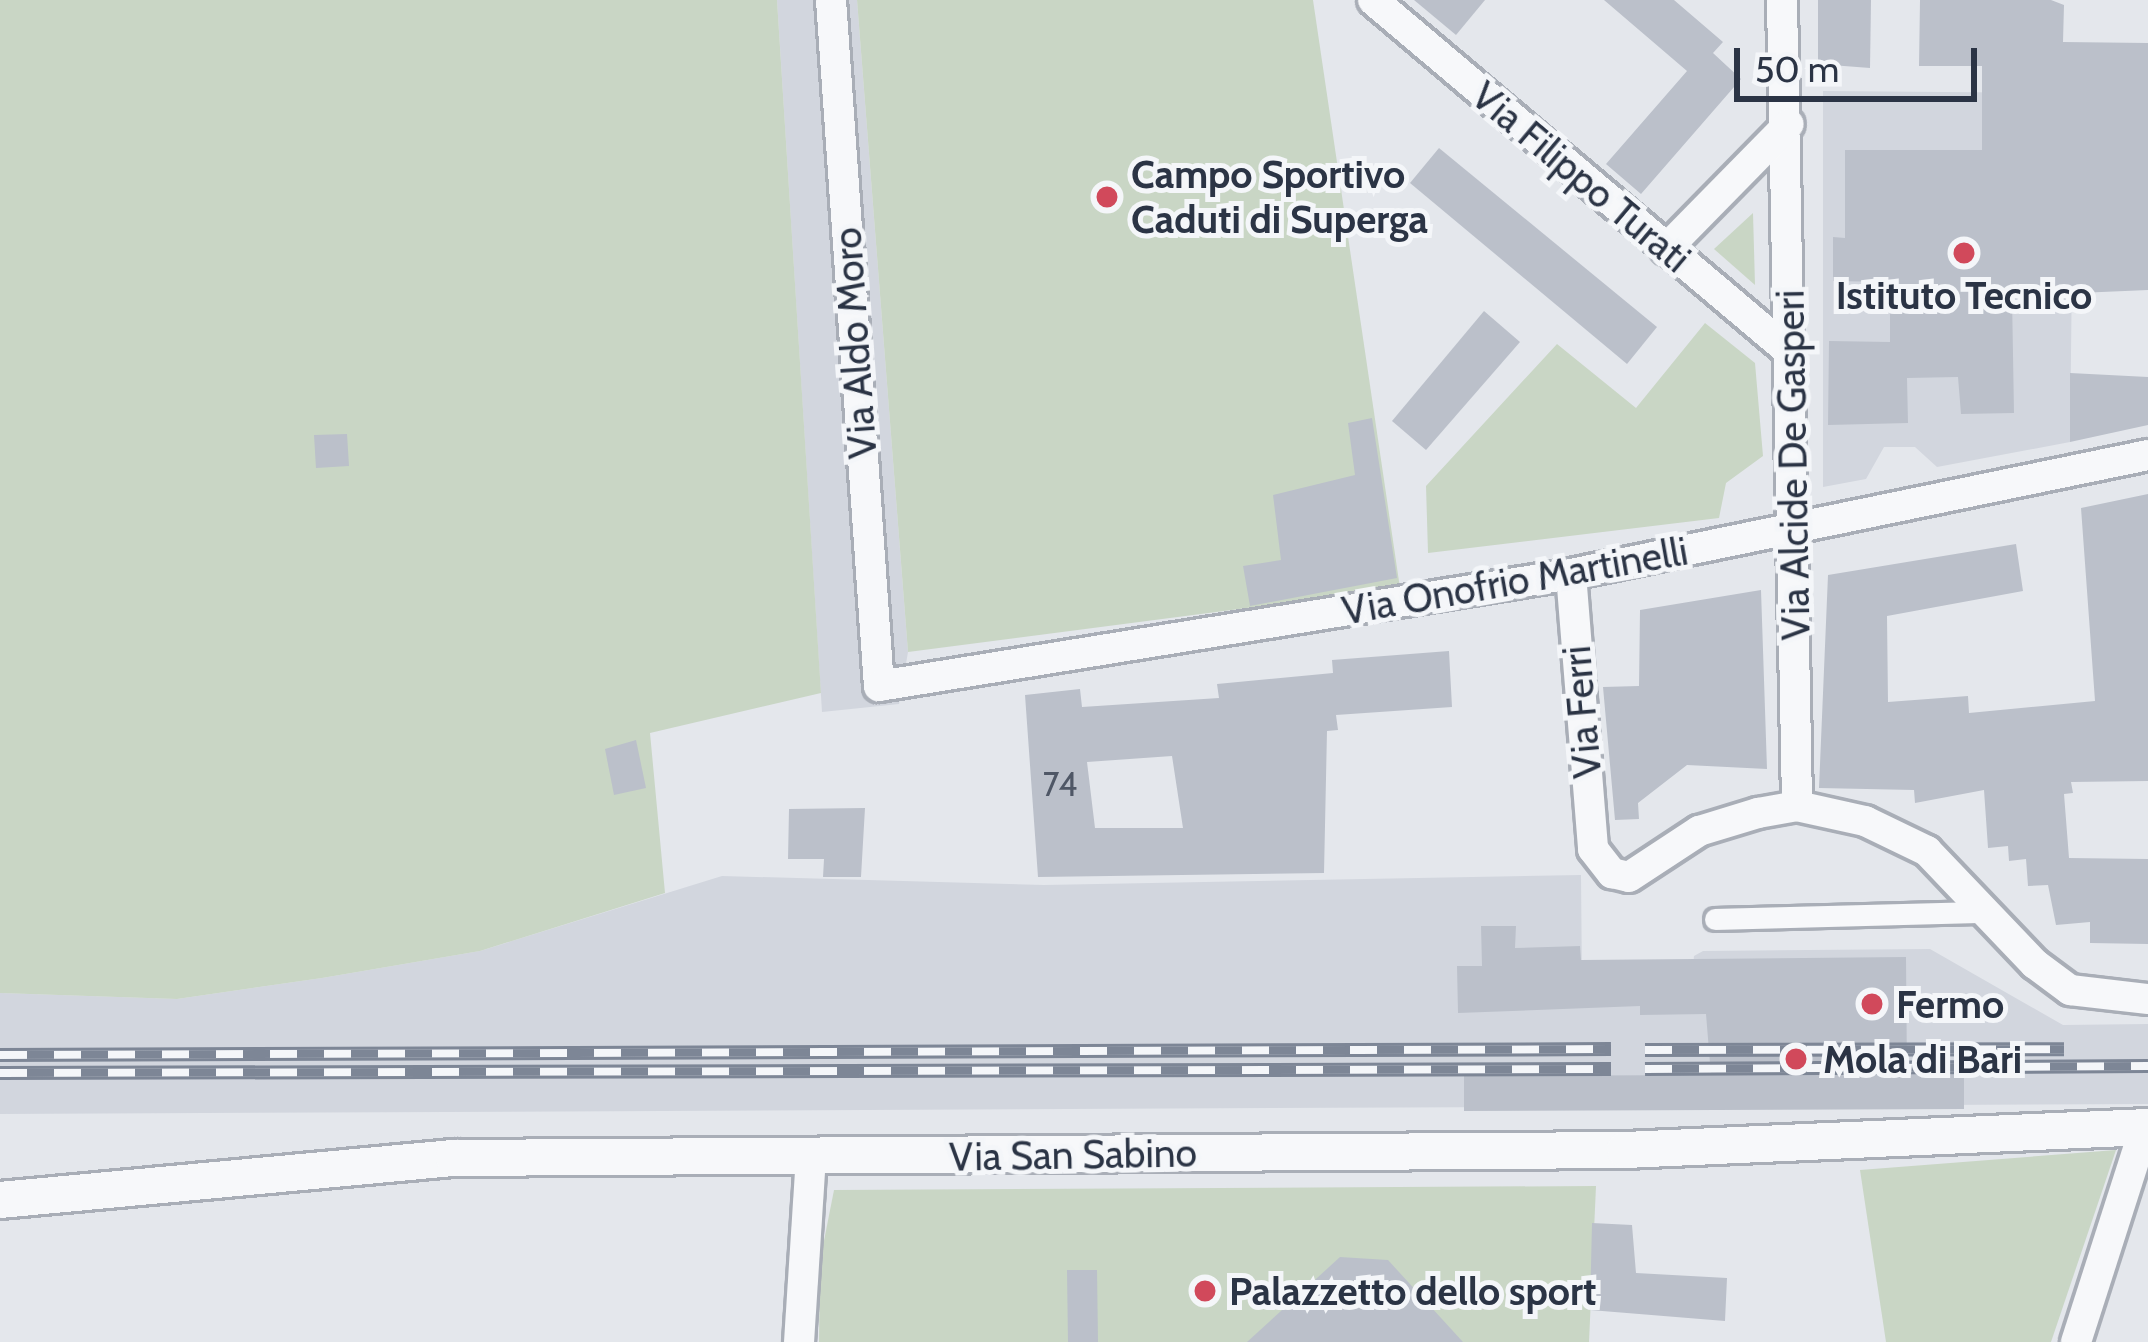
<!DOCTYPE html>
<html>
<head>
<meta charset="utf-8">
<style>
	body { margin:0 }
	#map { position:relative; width:2148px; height:1342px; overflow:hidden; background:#e4e7ec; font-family:Cabin,sans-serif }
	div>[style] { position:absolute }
	.built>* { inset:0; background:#d2d6de }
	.green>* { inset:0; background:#c9d6c5 }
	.building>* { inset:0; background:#bbc0ca }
	.roads { filter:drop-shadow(3px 0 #a9aeb7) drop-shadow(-3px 0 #a9aeb7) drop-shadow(0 3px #a9aeb7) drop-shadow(0 -3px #a9aeb7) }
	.pedestrian>* { height:21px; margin:-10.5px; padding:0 10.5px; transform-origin:10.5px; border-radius:10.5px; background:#f7f8fa }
	.minor>* { height:30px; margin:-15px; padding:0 15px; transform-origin:15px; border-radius:15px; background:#f7f8fa }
	.tertiary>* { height:36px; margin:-18px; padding:0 18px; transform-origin:18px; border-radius:18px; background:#f7f8fa }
	.rail>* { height:14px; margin-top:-7px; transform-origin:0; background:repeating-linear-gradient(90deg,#f4f6f9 0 27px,#7d8696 0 54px); box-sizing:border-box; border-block:3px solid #7d8696 }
	.dots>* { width:33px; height:33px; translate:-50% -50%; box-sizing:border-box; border:6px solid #f4f6f9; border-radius:50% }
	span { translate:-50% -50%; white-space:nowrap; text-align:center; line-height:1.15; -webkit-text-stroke:10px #f4f6f9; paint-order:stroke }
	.number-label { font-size:33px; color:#4f5766 }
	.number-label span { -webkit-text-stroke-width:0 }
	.poi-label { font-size:39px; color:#2b3445; font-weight:700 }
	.left { translate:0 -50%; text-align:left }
	.street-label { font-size:39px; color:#2b3445 }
	.scale { position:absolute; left:1734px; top:48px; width:243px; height:54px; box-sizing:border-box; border:6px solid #2b3445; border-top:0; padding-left:15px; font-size:36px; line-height:42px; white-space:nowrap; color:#2b3445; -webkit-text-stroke:9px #f4f6f9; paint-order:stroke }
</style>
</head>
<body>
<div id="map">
	<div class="built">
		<i style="clip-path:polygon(777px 0,857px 0,908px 652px,899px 704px,822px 712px)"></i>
		<i style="clip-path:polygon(1823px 91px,2074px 93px,2070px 442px,1937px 467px,1915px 447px,1884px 447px,1866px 479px,1823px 487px)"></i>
		<i style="clip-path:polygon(1581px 875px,1582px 987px,1691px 985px,1694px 956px,1703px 951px,1930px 949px,2063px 1025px,2148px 1024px,2148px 1104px,0 1114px,0 993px,177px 999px,322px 978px,480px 951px,722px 876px,1044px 885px)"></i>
	</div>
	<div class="green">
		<i style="clip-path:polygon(0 0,777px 0,821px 693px,650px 733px,665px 893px,480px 951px,322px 978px,177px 999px,0 993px)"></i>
		<i style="clip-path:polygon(857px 0,1313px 0,1400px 588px,908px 652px)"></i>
		<i style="clip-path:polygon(1753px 213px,1755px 285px,1714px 249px)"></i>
		<i style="clip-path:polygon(1705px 323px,1755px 363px,1763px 456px,1726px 483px,1719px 518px,1428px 553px,1426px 486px,1557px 344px,1636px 408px)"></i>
		<i style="clip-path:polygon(2116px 1150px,2051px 1342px,1886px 1342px,1860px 1170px)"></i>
		<i style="clip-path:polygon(1596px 1186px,1589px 1342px,819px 1342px,820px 1261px,834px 1190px)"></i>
	</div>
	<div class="building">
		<i style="clip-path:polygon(1414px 0,1485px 0,1456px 35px)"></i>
		<i style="clip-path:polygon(1604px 0,1674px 0,1723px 42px,1713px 53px,1741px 79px,1641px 194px,1606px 164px,1687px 71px)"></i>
		<i style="clip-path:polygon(1818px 0,1871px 0,1870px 68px,1818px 64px)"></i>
		<i style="clip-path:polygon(1920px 0,2051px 0,2064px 5px,2063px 42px,2148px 43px,2148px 290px,2012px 296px,2014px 413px,1961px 414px,1958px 377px,1907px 378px,1908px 423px,1828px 425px,1829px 341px,1890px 342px,1890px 282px,1833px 281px,1833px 237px,1845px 238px,1845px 150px,1982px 150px,1982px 66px,1919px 66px)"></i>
		<i style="clip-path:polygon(1439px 148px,1657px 327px,1627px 364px,1410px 183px)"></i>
		<i style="clip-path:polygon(1484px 311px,1520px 342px,1426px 450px,1392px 421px)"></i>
		<i style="clip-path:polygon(2070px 373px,2148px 377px,2148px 425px,2070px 442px)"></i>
		<i style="clip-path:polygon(1372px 418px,1397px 578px,1250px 606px,1243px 566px,1281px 560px,1273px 495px,1355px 475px,1348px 423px)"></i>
		<i style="clip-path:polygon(347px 434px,349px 466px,316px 468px,314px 435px)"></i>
		<i style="clip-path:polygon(2148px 494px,2148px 781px,2071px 782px,2073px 793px,2064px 794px,2069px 858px,2148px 859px,2148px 944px,2090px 943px,2090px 922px,2056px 925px,2048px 885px,2028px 886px,2026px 859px,2009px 861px,2008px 846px,1988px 848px,1984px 790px,1915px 803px,1914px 790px,1819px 788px,1828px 575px,2016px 544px,2023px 591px,1887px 616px,1888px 702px,1968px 696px,1969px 713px,2095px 701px,2081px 508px)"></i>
		<i style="clip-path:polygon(1761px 590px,1767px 769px,1687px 765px,1638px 803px,1639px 819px,1615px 820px,1603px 687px,1639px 686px,1640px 610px)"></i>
		<i style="clip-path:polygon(evenodd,1449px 651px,1452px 707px,1336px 715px,1338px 730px,1327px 731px,1324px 873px,1038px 877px,1025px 695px,1080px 689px,1082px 707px,1219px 698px,1217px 684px,1333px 673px,1332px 660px,1449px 651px,1172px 756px,1183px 828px,1095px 828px,1087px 762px,1172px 756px)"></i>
		<i style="clip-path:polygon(636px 740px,646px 788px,614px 795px,605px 749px)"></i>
		<i style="clip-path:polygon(865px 808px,861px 877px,823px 877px,824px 859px,788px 859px,789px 809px)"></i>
		<i style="clip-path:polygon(1481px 926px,1516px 926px,1515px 948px,1580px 946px,1581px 960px,1906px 957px,1907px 1075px,1964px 1074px,1964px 1109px,1464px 1111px,1464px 1076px,1711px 1075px,1706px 1014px,1640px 1015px,1640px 1006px,1458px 1013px,1457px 966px,1482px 966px)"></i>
		<i style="clip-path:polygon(1592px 1223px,1632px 1225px,1636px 1273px,1727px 1278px,1725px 1321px,1590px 1310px)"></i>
		<i style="clip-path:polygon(1340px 1257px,1388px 1260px,1463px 1342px,1247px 1342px)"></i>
		<i style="clip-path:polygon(1067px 1270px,1097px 1270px,1098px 1342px,1068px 1342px)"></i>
	</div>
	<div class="roads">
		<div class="pedestrian">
			<i style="left:1715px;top:919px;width:272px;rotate:-1.5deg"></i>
		</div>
		<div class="minor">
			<i style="left:831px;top:0;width:688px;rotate:86deg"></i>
			<i style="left:879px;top:686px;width:701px;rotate:-9.19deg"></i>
			<i style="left:1571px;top:574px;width:589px;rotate:-11.65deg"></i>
			<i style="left:1373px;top:0;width:546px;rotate:40.17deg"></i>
			<i style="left:1782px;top:0;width:806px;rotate:88.93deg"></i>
			<i style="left:1666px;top:249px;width:175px;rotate:-45.5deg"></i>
			<i style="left:1571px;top:574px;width:276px;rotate:85.4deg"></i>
			<i style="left:1593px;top:849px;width:31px;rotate:52deg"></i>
			<i style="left:1612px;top:873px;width:17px;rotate:13deg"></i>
			<i style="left:1629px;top:877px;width:84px;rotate:-33.3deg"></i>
			<i style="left:1699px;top:831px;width:62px;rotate:-17deg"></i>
			<i style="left:1758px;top:813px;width:40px;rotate:-10deg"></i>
			<i style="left:1797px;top:806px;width:70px;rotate:12.4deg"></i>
			<i style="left:1865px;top:821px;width:69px;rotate:25.8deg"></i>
			<i style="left:1927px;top:851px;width:156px;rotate:46.3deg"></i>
			<i style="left:2035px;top:964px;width:44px;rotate:36.6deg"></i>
			<i style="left:2070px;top:990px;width:79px;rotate:6.6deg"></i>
			<i style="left:799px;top:1342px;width:184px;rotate:-86.3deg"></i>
			<i style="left:2076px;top:1342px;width:226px;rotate:-72.2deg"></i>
		</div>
		<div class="tertiary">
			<i style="left:0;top:1200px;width:456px;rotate:-5.3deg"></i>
			<i style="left:454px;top:1158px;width:1171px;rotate:-0.39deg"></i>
			<i style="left:1625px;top:1150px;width:524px;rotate:-2.52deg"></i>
		</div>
	</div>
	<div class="rail">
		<i style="left:1645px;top:1050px;width:419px;rotate:-0.1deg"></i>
		<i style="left:0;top:1055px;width:1611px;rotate:-0.21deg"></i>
		<i style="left:1645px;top:1069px;width:503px;rotate:-0.34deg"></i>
		<i style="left:0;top:1073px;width:1611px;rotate:-0.14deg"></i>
	</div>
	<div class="dots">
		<i style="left:1107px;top:197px;background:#d1495b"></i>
		<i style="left:1964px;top:253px;background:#d1495b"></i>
		<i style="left:1872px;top:1004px;background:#d1495b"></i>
		<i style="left:1796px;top:1059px;background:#d1495b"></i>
		<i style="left:1205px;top:1291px;background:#d1495b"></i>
	</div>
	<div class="number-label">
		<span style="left:1060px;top:785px">74</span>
	</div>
	<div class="poi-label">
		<span class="left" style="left:1131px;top:197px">Campo Sportivo<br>Caduti di Superga</span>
		<span style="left:1964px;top:295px">Istituto Tecnico</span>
		<span class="left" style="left:1896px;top:1004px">Fermo</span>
		<span class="left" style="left:1823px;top:1059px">Mola di Bari</span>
		<span class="left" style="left:1229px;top:1291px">Palazzetto dello sport</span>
	</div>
	<div class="street-label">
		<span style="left:1581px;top:177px;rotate:40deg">Via Filippo Turati</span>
		<span style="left:855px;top:343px;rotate:-94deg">Via Aldo Moro</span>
		<span style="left:1793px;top:465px;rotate:-91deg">Via Alcide De Gasperi</span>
		<span style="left:1515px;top:581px;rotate:-10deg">Via Onofrio Martinelli</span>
		<span style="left:1582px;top:712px;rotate:-95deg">Via Ferri</span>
		<span style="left:1073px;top:1155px;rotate:-1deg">Via San Sabino</span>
	</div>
	<div class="scale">50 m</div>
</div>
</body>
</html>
